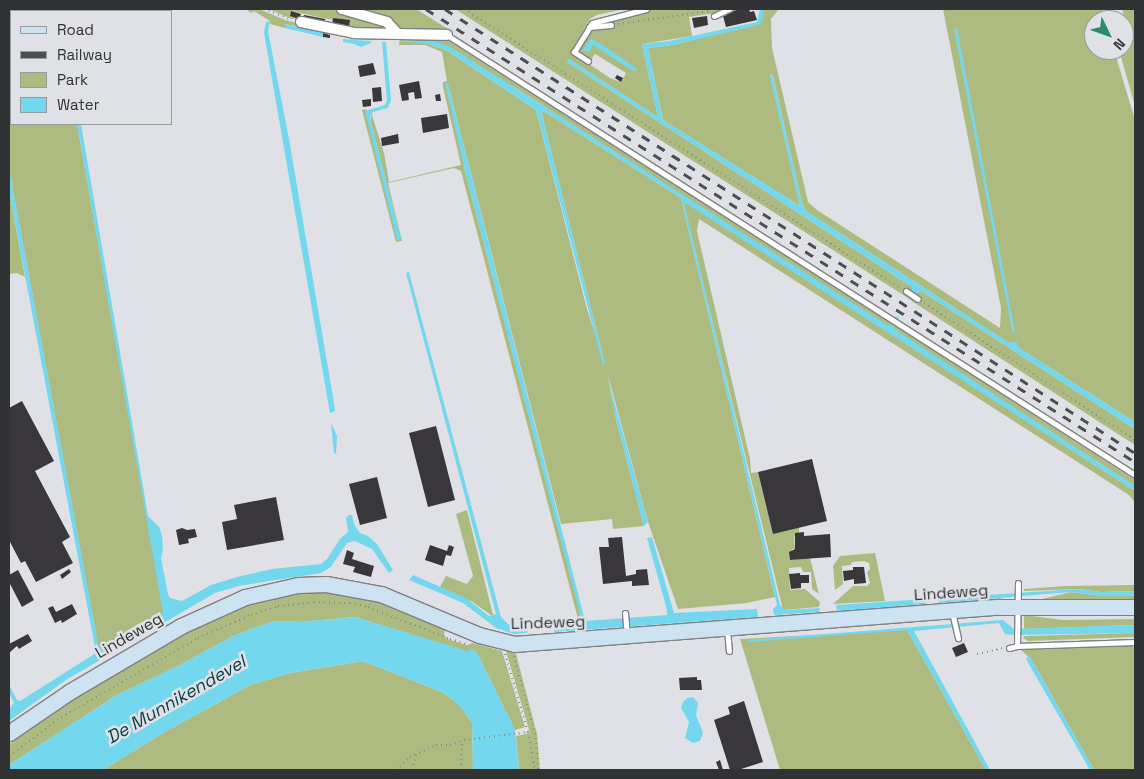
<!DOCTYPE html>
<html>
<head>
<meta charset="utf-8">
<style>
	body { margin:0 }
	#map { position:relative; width:1144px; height:779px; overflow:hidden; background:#dfe1e6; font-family:"Space Grotesk",sans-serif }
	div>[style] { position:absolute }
	.green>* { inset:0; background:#aebb80 }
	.water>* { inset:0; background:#73d8ed }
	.pier>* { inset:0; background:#dfe1e6 }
	.building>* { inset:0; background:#3a373a }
	.path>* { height:2px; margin-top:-1px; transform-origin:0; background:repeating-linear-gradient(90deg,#8a8b8f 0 1px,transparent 0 5px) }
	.roads { filter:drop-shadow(1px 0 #7e8084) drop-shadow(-1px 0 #7e8084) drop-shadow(0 1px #7e8084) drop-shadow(0 -1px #7e8084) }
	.service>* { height:5px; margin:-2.5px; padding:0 2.5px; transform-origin:2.5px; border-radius:2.5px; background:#fff }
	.minor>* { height:10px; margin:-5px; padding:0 5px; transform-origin:5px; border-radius:5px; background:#fff }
	.secondary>* { height:15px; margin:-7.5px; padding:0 7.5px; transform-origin:7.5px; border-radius:7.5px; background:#cee3f2 }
	.rail>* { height:3px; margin-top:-1.5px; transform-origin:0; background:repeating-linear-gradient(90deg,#4d4e50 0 9px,transparent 0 18px) }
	span { translate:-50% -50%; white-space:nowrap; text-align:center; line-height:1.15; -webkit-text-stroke:5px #dfe1e6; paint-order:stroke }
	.street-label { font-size:16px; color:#313234 }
	.water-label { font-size:18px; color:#0b3c45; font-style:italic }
	.frame { position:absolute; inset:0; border:10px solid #313234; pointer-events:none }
	.legend { position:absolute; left:10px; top:10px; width:162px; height:115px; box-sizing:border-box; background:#dfe1e6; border:1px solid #999b9f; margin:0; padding:6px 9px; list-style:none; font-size:15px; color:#313234 }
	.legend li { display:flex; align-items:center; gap:10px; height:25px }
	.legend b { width:25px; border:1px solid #999b9f }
	.north { position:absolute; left:1084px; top:10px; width:50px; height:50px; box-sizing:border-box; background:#dfe1e6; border:1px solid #999b9f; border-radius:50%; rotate:132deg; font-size:14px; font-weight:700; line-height:20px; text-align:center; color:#313234 }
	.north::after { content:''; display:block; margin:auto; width:18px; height:22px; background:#298d68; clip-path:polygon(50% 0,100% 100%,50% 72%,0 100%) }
</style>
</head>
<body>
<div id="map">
	<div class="green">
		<i style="clip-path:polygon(9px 9px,56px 9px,57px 11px,11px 11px,11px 124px,77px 124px,164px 613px,100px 649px,98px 645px,9px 169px)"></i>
		<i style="clip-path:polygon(246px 9px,259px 9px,285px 20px,325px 30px,324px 32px,285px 24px,285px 28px,270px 24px,270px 21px,254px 11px,251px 13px)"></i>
		<i style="clip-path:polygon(268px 9px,334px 9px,382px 23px,389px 29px,358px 30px,349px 27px,350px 20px,327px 19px,291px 11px,290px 16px,297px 18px,292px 19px)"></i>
		<i style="clip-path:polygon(351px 9px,416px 9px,453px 32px,400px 30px,391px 20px)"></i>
		<i style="clip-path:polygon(455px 9px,624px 9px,597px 15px,590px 19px,571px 52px,610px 78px,621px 82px,626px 73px,595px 54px,591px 60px,579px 52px,579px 48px,590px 31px,611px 26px,594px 25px,654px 9px,722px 9px,716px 13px,689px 17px,692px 36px,642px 44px,658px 117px,569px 59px,567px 62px,912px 287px,912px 291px,906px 291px,905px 294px,909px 297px,908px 298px)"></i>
		<i style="clip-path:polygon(763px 9px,779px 9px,771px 19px,772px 48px,808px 202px,817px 210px,1000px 328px,1001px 308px,943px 9px,1102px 9px,1105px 20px,1094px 20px,1094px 50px,1114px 50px,1135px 120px,1135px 422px,1019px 348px,1016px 342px,1009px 343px,806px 211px,802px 203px,773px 76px,770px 75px,800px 206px,663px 120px,648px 48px,672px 45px,756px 25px,763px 18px)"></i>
		<i style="clip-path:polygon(1122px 9px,1135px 9px,1135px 106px,1119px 50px,1124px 50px,1124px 29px,1127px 27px)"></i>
		<i style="clip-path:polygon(400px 38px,446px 39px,892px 323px,889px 326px,885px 325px,517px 89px,433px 41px,403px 40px,425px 43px,446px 50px,536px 110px,587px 309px,605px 364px,541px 111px,545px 112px,681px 198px,775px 597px,747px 603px,678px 609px,648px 522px,608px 376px,616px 419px,644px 526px,613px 529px,612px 519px,561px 524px,448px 84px,465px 171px,577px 600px,581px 618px,579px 623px,461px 171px,454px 168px,388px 183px,402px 241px,396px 242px,362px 110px,366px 109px,401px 239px,371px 122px,371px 112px,384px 153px,389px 182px,461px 165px,443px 87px,443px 82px,447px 81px,442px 52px,425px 45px,399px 45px)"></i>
		<i style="clip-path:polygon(9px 190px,25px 277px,17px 273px,9px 274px)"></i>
		<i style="clip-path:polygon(685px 201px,1135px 491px,1135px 558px,1134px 501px,1129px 495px,699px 219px,697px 231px,750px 459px,751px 473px,758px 472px,773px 533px,799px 527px,799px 533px,794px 537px,795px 549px,792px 549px,790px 560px,810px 558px,819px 594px,812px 589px,811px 572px,803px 572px,801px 567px,789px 568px,790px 590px,805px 589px,820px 602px,819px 607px,783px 610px,684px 205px)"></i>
		<i style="clip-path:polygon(921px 291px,1135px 429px,1135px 445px,910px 300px,911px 298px,917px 301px,919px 297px,915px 294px)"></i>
		<i style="clip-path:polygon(894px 325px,1135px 480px,1135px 486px,909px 340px,894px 329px)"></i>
		<i style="clip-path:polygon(467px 510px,493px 615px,491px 615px,471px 601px,461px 599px,439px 589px,446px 576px,467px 584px,473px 576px,456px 514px)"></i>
		<i style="clip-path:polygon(875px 553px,885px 601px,833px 604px,853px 586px,867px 586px,870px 583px,867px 572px,870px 569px,869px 563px,864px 561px,852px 562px,851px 565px,842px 566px,843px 584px,835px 590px,833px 566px,840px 556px)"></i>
		<i style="clip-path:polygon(1135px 585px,1135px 591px,1101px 592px,1079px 589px,1024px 591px,1024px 589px,1065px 586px)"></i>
		<i style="clip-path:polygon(332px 590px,359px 593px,446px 627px,444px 634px,447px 639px,467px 645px,473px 643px,502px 651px,525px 727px,515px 730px,480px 659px,472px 649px,468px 652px,355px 617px,299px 622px,274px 621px,235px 635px,178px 666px,117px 695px,9px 765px,9px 744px,102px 678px,203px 620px,241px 604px,297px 591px)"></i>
		<i style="clip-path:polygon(1071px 592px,1101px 596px,1135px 596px,1135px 602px,1030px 602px)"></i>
		<i style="clip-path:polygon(1024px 615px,1063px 620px,1135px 619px,1135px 625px,1024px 629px)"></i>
		<i style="clip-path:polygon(907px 630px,986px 770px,780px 770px,740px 639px)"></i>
		<i style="clip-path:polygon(1135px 633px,1135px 637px,1028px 641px,1023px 638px,1024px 636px)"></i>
		<i style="clip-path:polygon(1133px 646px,1135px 650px,1135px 770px,1094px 770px,1032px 660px,1021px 650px)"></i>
		<i style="clip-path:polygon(505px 648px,515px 650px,537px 734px,540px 770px,519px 770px,516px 736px,530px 733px)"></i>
		<i style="clip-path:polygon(363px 661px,444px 693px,461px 707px,472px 723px,473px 770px,103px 770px,163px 733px,250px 685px,290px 673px)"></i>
	</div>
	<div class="water">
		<i style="clip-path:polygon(760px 9px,763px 9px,763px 18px,759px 25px,672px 45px,648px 48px,663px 120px,800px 206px,770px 76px,772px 73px,802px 203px,806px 211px,1009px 343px,1016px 341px,1019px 348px,1135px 422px,1135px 429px,921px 291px,915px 294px,894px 326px,894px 329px,1135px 486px,1135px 491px,684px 202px,780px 605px,785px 610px,820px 608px,819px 612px,774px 615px,773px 609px,777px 605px,681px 198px,545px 112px,541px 111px,605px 364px,603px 365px,536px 110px,446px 50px,425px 43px,403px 42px,403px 40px,433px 41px,449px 46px,889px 326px,912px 291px,912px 287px,567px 62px,569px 59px,658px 117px,642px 44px,669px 41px,757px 22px)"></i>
		<i style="clip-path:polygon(270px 21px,268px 31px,289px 139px,334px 403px,335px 411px,330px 413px,264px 33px,266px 22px)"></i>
		<i style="clip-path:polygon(285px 24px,323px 33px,323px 37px,285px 28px)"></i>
		<i style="clip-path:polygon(957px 28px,1015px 332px,1013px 334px,954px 29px)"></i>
		<i style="clip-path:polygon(343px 39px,371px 41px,371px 43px,361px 47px,354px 44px,343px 42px)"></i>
		<i style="clip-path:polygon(592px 39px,609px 49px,637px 69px,635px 72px,593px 45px,589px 52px,583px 50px,589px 40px)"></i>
		<i style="clip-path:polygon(382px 42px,386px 42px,391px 100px,388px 108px,373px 112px,370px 117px,401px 239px,397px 240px,365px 111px,385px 105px,387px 101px)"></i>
		<i style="clip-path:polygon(445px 83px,448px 84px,585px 621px,667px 615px,667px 610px,647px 538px,652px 537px,674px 613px,757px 609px,758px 617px,554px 632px,554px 625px,577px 623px,581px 618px,465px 171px)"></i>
		<i style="clip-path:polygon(77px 124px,81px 124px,148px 516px,159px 527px,162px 535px,163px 550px,161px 558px,168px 594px,170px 598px,182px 601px,211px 585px,237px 577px,272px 569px,321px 564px,327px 559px,340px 539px,348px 532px,346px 518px,349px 515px,352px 515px,354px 524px,360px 533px,368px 536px,377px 544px,393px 570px,389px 573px,372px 549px,355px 541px,347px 543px,331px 567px,321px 573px,239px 586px,215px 593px,66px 680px,9px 721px,9px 709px,14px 703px,9px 693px,9px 685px,17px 700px,20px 701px,96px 653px,9px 190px,9px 169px,99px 648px,105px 648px,163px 613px)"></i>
		<i style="clip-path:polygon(409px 272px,501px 617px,508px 624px,527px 627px,527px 633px,514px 634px,496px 628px,463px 603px,409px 580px,413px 575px,466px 598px,489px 616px,496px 614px,406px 273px)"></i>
		<i style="clip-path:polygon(607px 376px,648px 522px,644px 526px,616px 419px)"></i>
		<i style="clip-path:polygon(331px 423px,337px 436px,336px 453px,334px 454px)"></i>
		<i style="clip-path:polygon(1079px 589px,1101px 592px,1135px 591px,1135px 596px,1101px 596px,1071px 592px,939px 603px,938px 598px)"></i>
		<i style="clip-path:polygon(925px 599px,926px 604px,837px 611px,836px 605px)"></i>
		<i style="clip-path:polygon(355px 617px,467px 651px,472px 649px,476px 651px,515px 730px,519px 770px,473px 770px,472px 723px,461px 707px,444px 693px,363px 661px,290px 673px,250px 685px,163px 733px,103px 770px,9px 770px,9px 765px,117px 695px,178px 666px,235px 635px,274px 621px,299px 622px)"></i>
		<i style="clip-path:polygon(1003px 620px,1014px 629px,1135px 625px,1135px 633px,1013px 635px,1005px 634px,999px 623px,914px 631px,990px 770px,986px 770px,907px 630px,748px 642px,748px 640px)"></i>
		<i style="clip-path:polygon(1029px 655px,1032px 660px,1094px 770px,1090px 770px,1026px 659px)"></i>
		<i style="clip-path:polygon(693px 697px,698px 703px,696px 715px,703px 733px,700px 741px,693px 743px,685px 738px,689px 722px,681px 708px,683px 702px,687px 698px)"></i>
	</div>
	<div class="pier">
		<i style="clip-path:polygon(905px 297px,912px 301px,901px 319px,894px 315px)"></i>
	</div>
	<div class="building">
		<i style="clip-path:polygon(740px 9px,749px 9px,750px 12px,754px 11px,757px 20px,726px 27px,723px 16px,726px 16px,726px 13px)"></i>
		<i style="clip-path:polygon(291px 11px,301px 14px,299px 19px,290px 16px)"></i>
		<i style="clip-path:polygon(304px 15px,325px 19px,324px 24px,303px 19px)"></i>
		<i style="clip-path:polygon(707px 16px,708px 25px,694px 28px,692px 18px)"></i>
		<i style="clip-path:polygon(333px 18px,350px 20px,349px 27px,332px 25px)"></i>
		<i style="clip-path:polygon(323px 33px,330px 35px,330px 38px,323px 37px)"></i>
		<i style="clip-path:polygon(373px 63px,376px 74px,360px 77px,358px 66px)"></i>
		<i style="clip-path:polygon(617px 75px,623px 78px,621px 82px,615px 78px)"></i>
		<i style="clip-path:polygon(419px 81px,422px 98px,415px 99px,414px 92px,408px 93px,409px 100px,402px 101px,399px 85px)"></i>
		<i style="clip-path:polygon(381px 87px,382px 101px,373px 102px,372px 88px)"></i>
		<i style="clip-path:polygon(440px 94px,441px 101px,436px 101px,435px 95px)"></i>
		<i style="clip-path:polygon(371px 99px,371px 106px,363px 107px,362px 100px)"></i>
		<i style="clip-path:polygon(447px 114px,449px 128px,423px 133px,421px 118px)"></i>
		<i style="clip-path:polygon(398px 134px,399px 143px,382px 146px,381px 138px)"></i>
		<i style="clip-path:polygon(22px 401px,54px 461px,35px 471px,70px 537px,62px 542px,73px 563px,36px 582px,25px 561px,21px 563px,9px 540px,9px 408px)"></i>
		<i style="clip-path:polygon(436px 426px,455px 500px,428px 507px,409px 433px)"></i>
		<i style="clip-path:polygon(812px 459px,827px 521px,773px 534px,758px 472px)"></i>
		<i style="clip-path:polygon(377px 477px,387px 518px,360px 525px,349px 484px)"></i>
		<i style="clip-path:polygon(276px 497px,284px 540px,227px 550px,222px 522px,237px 519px,234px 505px)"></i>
		<i style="clip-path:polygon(182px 528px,187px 530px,195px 529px,197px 537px,188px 539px,189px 543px,179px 545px,176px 530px)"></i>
		<i style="clip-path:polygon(804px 532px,804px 536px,830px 534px,831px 557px,790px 560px,789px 552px,795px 549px,795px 533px)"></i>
		<i style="clip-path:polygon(622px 537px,626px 576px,636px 574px,636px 570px,647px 569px,649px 585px,632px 586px,632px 581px,603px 584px,599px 547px,609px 547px,608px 538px)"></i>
		<i style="clip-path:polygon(430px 545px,447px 551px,449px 545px,454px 547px,451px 556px,446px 555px,443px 566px,425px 560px)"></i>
		<i style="clip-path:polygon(347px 550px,354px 553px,352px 559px,374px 566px,371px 577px,353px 572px,355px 567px,343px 564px)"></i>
		<i style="clip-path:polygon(853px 567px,864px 567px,866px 583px,854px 584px,854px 579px,844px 581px,843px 571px,853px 570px)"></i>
		<i style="clip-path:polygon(69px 569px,71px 572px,62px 579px,60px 575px)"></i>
		<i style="clip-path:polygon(18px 570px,34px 600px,22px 607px,9px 582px,9px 575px)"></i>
		<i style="clip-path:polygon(800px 573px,800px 575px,809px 575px,809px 583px,801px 583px,801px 588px,791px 589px,789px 574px)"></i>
		<i style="clip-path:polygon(72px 604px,77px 614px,62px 623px,61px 620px,55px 623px,48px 608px,53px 606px,56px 612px)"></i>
		<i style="clip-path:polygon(28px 634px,32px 641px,19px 649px,17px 646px,9px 653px,9px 644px)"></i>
		<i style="clip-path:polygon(964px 643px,968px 652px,956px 657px,952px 648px)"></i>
		<i style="clip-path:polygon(697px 677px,697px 680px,701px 680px,702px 690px,680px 690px,679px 678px)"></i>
		<i style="clip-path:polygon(744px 701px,763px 762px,738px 770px,730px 770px,714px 720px,730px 714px,728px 707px)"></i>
		<i style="clip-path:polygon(720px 760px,723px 770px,719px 770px,716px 762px)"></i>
	</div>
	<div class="path">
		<i style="left:264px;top:9px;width:30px;rotate:21deg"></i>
		<i style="left:464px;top:9px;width:518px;rotate:32.62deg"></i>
		<i style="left:618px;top:24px;width:93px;rotate:-8deg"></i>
		<i style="left:924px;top:303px;width:252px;rotate:33deg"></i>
		<i style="left:505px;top:654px;width:81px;rotate:73.6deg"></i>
		<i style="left:528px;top:732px;width:39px;rotate:80deg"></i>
		<i style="left:977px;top:654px;width:26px;rotate:-13deg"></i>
		<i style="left:514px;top:656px;width:85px;rotate:75deg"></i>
		<i style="left:536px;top:738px;width:32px;rotate:86deg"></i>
		<i style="left:9px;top:756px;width:60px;rotate:-36.9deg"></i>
		<i style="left:57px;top:720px;width:163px;rotate:-30.2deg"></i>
		<i style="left:198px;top:638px;width:58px;rotate:-23.5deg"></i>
		<i style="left:251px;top:615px;width:28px;rotate:-18deg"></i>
		<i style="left:278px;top:606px;width:36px;rotate:-6deg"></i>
		<i style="left:314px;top:602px;width:36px;rotate:2deg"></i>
		<i style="left:350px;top:603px;width:18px;rotate:13deg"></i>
		<i style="left:368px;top:607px;width:88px;rotate:21.3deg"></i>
		<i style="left:450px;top:639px;width:19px;rotate:16deg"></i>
		<i style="left:396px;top:770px;width:19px;rotate:-43deg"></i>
		<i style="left:410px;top:757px;width:29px;rotate:-25deg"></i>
		<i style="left:436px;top:745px;width:14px"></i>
		<i style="left:450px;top:745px;width:15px;rotate:-20deg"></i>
		<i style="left:464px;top:740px;width:64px;rotate:-7.1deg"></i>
		<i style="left:412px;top:770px;width:18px;rotate:-74deg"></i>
		<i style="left:461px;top:770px;width:28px;rotate:-88deg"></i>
	</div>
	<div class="roads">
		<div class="service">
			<i style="left:714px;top:16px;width:17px;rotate:-25deg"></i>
			<i style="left:589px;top:27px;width:22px;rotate:-5deg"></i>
			<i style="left:447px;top:35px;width:817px;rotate:32.6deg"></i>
			<i style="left:588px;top:61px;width:17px;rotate:-147deg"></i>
			<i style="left:574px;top:52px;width:34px;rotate:-58deg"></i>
			<i style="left:592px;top:23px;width:56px;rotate:-14.5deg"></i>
			<i style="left:906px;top:291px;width:14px;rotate:34deg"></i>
			<i style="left:1018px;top:583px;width:63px;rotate:90.9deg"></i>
			<i style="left:1017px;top:646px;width:118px;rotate:-1.9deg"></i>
			<i style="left:952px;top:612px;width:27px;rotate:77deg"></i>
			<i style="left:625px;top:613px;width:21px;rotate:85deg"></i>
			<i style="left:727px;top:629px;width:22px;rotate:85deg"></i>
			<i style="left:1009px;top:648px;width:8px;rotate:-14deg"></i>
		</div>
		<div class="minor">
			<i style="left:342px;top:9px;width:47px;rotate:16.1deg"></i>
			<i style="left:387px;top:22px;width:15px;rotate:48deg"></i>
			<i style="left:301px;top:22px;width:54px;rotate:11.7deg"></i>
			<i style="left:354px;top:33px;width:93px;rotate:1.2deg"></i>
		</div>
		<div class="secondary">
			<i style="left:9px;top:733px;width:73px;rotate:-34.3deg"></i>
			<i style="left:69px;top:692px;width:130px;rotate:-30.5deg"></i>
			<i style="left:181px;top:626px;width:70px;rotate:-24.4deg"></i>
			<i style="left:245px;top:597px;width:54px;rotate:-12.8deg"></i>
			<i style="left:298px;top:585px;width:28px;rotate:-2deg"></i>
			<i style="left:326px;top:584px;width:56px;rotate:10.3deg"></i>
			<i style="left:381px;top:594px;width:106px;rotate:22.7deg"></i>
			<i style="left:479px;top:635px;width:36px;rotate:14deg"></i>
			<i style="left:514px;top:644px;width:487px;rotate:-4.4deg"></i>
			<i style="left:1000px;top:607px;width:135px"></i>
		</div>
	</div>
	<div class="rail">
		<i style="left:426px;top:9px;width:841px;rotate:32.58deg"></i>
		<i style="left:445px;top:9px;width:821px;rotate:32.76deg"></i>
	</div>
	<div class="street-label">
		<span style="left:951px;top:593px;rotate:-4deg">Lindeweg</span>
		<span style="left:548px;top:623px;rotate:-2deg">Lindeweg</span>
		<span style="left:129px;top:636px;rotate:-30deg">Lindeweg</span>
	</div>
	<div class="water-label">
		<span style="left:176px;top:700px;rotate:-30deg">De Munnikendevel</span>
	</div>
	<div class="frame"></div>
	<ul class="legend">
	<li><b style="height:6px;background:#cee3f2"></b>Road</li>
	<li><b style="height:6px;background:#4d4e50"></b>Railway</li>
	<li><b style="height:14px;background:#aebb80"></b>Park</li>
	<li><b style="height:14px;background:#73d8ed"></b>Water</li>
	</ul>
	<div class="north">N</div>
</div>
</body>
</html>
